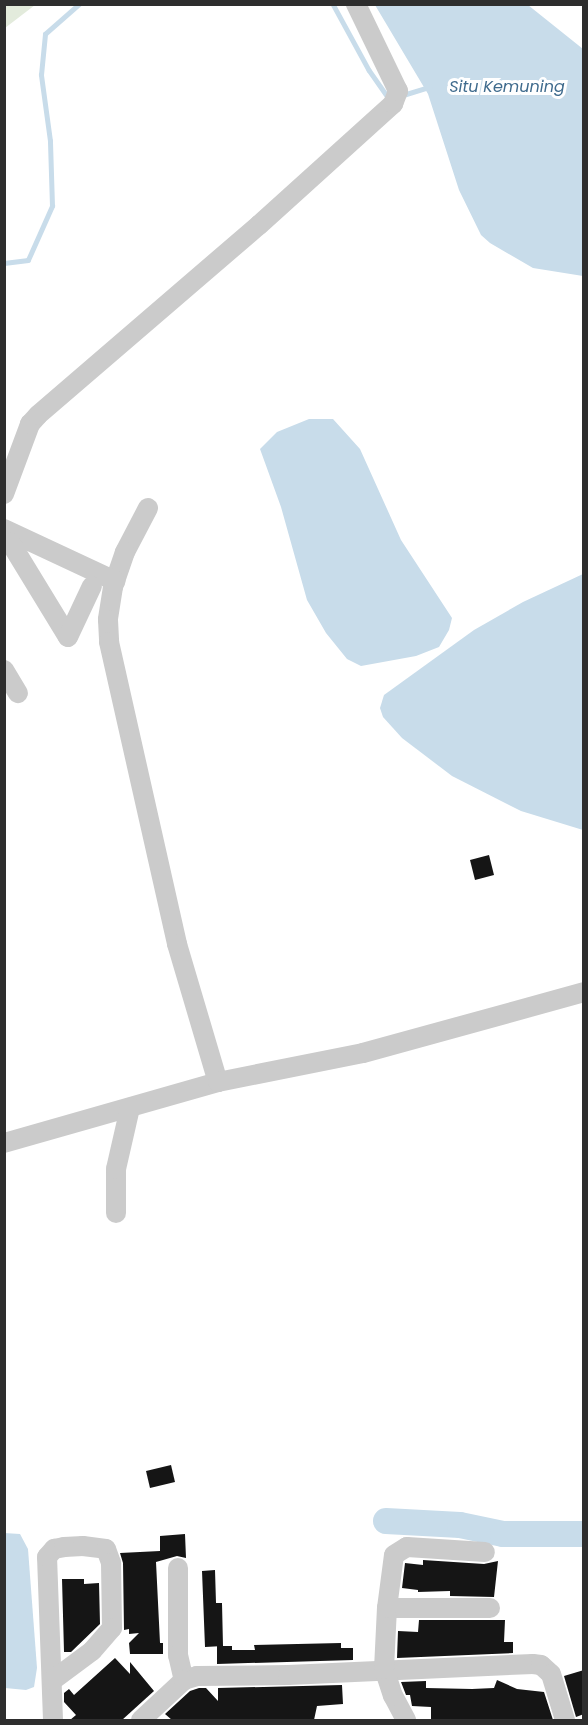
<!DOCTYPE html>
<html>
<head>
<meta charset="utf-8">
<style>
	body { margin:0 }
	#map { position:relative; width:588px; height:1725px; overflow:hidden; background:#fff; font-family:Poppins,sans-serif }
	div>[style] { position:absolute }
	.green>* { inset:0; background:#e3ebdc }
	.water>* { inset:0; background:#c8dcea }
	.stream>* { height:4.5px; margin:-2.25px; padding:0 2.25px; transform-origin:2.25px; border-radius:2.25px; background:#c8dcea }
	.river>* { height:26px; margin:-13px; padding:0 13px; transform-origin:13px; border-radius:13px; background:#c8dcea }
	.building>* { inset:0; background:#151515 }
	.minor>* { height:20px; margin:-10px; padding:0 10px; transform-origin:10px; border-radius:10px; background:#cbcbcb }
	span { translate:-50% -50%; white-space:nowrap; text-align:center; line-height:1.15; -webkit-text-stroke:6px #fff; paint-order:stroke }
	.water-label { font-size:16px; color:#3f6b8d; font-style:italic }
	.frame { position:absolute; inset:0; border:6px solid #2e2e2e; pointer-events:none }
</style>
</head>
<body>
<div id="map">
	<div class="green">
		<i style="clip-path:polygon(5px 4px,35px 4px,35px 5px,5px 28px)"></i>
	</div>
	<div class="water">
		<i style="clip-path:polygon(375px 5px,528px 5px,583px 49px,583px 276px,533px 268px,490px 243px,481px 235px,459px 190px,428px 94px)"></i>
		<i style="clip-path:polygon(309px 419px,333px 419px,360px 449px,401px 540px,452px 618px,449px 630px,439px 647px,416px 656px,361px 666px,347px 659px,326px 633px,307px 600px,281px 507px,260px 449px,277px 432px)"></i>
		<i style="clip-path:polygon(583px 574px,583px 830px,521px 811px,452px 776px,402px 738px,383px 717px,380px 708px,384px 695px,474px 630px,523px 602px)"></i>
		<i style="clip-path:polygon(4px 1533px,20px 1534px,28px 1549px,37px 1668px,34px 1687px,26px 1690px,5px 1688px)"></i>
	</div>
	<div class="stream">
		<i style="left:333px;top:4px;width:75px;rotate:61.4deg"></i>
		<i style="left:369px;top:70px;width:35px;rotate:55deg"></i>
		<i style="left:403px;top:95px;width:28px;rotate:-17deg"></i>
		<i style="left:4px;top:263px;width:24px;rotate:-7deg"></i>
		<i style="left:28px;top:260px;width:59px;rotate:-66deg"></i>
		<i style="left:52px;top:206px;width:65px;rotate:-91.8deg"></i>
		<i style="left:50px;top:141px;width:67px;rotate:-97.8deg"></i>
		<i style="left:41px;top:75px;width:41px;rotate:-84.4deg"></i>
		<i style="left:45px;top:34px;width:45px;rotate:-41.4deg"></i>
	</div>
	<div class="river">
		<i style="left:386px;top:1521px;width:74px;rotate:3.1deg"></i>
		<i style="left:460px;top:1525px;width:44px;rotate:11.8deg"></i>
		<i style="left:503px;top:1534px;width:81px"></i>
	</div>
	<div class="building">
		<i style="clip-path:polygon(489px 855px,494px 875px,475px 880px,470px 860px)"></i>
		<i style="clip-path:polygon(171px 1465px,175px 1482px,150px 1488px,146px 1471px)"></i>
		<i style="clip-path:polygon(185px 1534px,186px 1558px,177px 1556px,156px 1562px,160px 1643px,163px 1643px,163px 1654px,130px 1654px,129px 1643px,139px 1633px,129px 1634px,129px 1629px,124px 1630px,123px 1563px,120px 1553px,160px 1551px,160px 1536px)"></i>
		<i style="clip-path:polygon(423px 1560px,484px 1564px,498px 1561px,494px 1597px,450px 1596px,450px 1591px,418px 1592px,418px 1590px,402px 1588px,405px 1563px,423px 1565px)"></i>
		<i style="clip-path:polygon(215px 1570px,216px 1603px,222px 1603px,223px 1646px,205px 1647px,202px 1571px)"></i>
		<i style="clip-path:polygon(62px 1579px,84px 1579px,84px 1584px,99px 1583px,100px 1624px,71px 1652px,64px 1652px)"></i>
		<i style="clip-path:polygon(419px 1620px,505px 1620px,504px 1642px,513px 1642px,513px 1653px,397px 1658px,398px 1631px,418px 1632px)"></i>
		<i style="clip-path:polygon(341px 1643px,341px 1648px,353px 1648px,353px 1660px,217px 1664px,217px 1646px,232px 1646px,232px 1650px,255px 1650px,254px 1645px)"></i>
		<i style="clip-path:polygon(115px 1658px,130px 1674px,130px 1662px,154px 1691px,122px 1720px,70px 1720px,76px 1715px,64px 1702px,64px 1693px,69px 1689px,74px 1695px)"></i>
		<i style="clip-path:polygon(584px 1670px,584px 1714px,576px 1717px,564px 1676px)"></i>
		<i style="clip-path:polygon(497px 1680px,517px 1689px,544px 1692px,553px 1720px,431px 1720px,431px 1707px,412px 1706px,410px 1695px,406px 1695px,401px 1682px,426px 1681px,426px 1688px,472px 1689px,494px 1688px)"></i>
		<i style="clip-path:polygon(342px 1685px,343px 1704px,317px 1706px,314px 1720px,172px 1720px,165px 1714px,190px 1691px,199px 1688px,206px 1688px,218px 1701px,218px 1688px)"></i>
	</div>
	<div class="minor">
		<i style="left:4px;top:494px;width:75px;rotate:-69.6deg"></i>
		<i style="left:30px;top:424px;width:12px;rotate:-48deg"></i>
		<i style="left:38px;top:415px;width:291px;rotate:-40.7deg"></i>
		<i style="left:259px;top:225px;width:181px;rotate:-42.1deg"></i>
		<i style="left:393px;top:104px;width:14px;rotate:-69deg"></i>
		<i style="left:398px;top:91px;width:97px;rotate:-115.8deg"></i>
		<i style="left:148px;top:508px;width:50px;rotate:117.6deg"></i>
		<i style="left:125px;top:552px;width:37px;rotate:109deg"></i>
		<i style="left:113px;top:587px;width:33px;rotate:99deg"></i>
		<i style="left:108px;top:620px;width:22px;rotate:87deg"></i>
		<i style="left:109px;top:642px;width:310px;rotate:77.3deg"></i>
		<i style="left:177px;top:944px;width:144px;rotate:73.5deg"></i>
		<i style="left:4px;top:529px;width:123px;rotate:25.1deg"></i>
		<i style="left:10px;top:542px;width:111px;rotate:58.6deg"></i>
		<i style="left:68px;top:637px;width:56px;rotate:-64.8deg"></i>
		<i style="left:4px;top:670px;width:27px;rotate:59deg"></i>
		<i style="left:4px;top:1143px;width:223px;rotate:-15.9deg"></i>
		<i style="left:218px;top:1082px;width:148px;rotate:-11.3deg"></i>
		<i style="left:363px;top:1053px;width:229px;rotate:-15.4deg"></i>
		<i style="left:116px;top:1213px;width:44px;rotate:-90deg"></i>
		<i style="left:116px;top:1169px;width:63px;rotate:-77.1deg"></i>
		<i style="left:178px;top:1568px;width:87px;rotate:90deg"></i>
		<i style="left:178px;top:1655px;width:26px;rotate:77deg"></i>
		<i style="left:387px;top:1608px;width:103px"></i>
		<i style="left:53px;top:1720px;width:163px;rotate:-92.1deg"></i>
		<i style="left:47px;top:1557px;width:11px;rotate:-49deg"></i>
		<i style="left:54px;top:1549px;width:10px;rotate:-11deg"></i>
		<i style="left:64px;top:1547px;width:19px;rotate:-3deg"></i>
		<i style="left:83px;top:1546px;width:23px;rotate:7deg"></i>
		<i style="left:106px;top:1549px;width:15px;rotate:70deg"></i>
		<i style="left:111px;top:1563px;width:65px;rotate:89.1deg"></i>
		<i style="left:112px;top:1628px;width:30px;rotate:131deg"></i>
		<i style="left:92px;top:1651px;width:49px;rotate:143.4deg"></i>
		<i style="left:141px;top:1720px;width:59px;rotate:-42.9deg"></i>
		<i style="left:184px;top:1680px;width:14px;rotate:-17deg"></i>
		<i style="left:197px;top:1676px;width:91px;rotate:-0.6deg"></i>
		<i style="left:288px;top:1675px;width:245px;rotate:-2.6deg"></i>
		<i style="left:533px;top:1664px;width:8px;rotate:7deg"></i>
		<i style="left:541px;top:1665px;width:13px;rotate:42deg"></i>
		<i style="left:551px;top:1674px;width:48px;rotate:73.1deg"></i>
		<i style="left:406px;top:1720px;width:27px;rotate:-118deg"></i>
		<i style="left:393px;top:1696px;width:28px;rotate:-108deg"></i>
		<i style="left:384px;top:1669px;width:61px;rotate:-87.2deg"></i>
		<i style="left:387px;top:1608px;width:53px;rotate:-82.5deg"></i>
		<i style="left:394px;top:1555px;width:15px;rotate:-32deg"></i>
		<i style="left:407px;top:1547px;width:78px;rotate:3.7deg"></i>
	</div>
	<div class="water-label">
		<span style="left:507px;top:87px">Situ Kemuning</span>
	</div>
	<div class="frame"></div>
</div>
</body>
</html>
